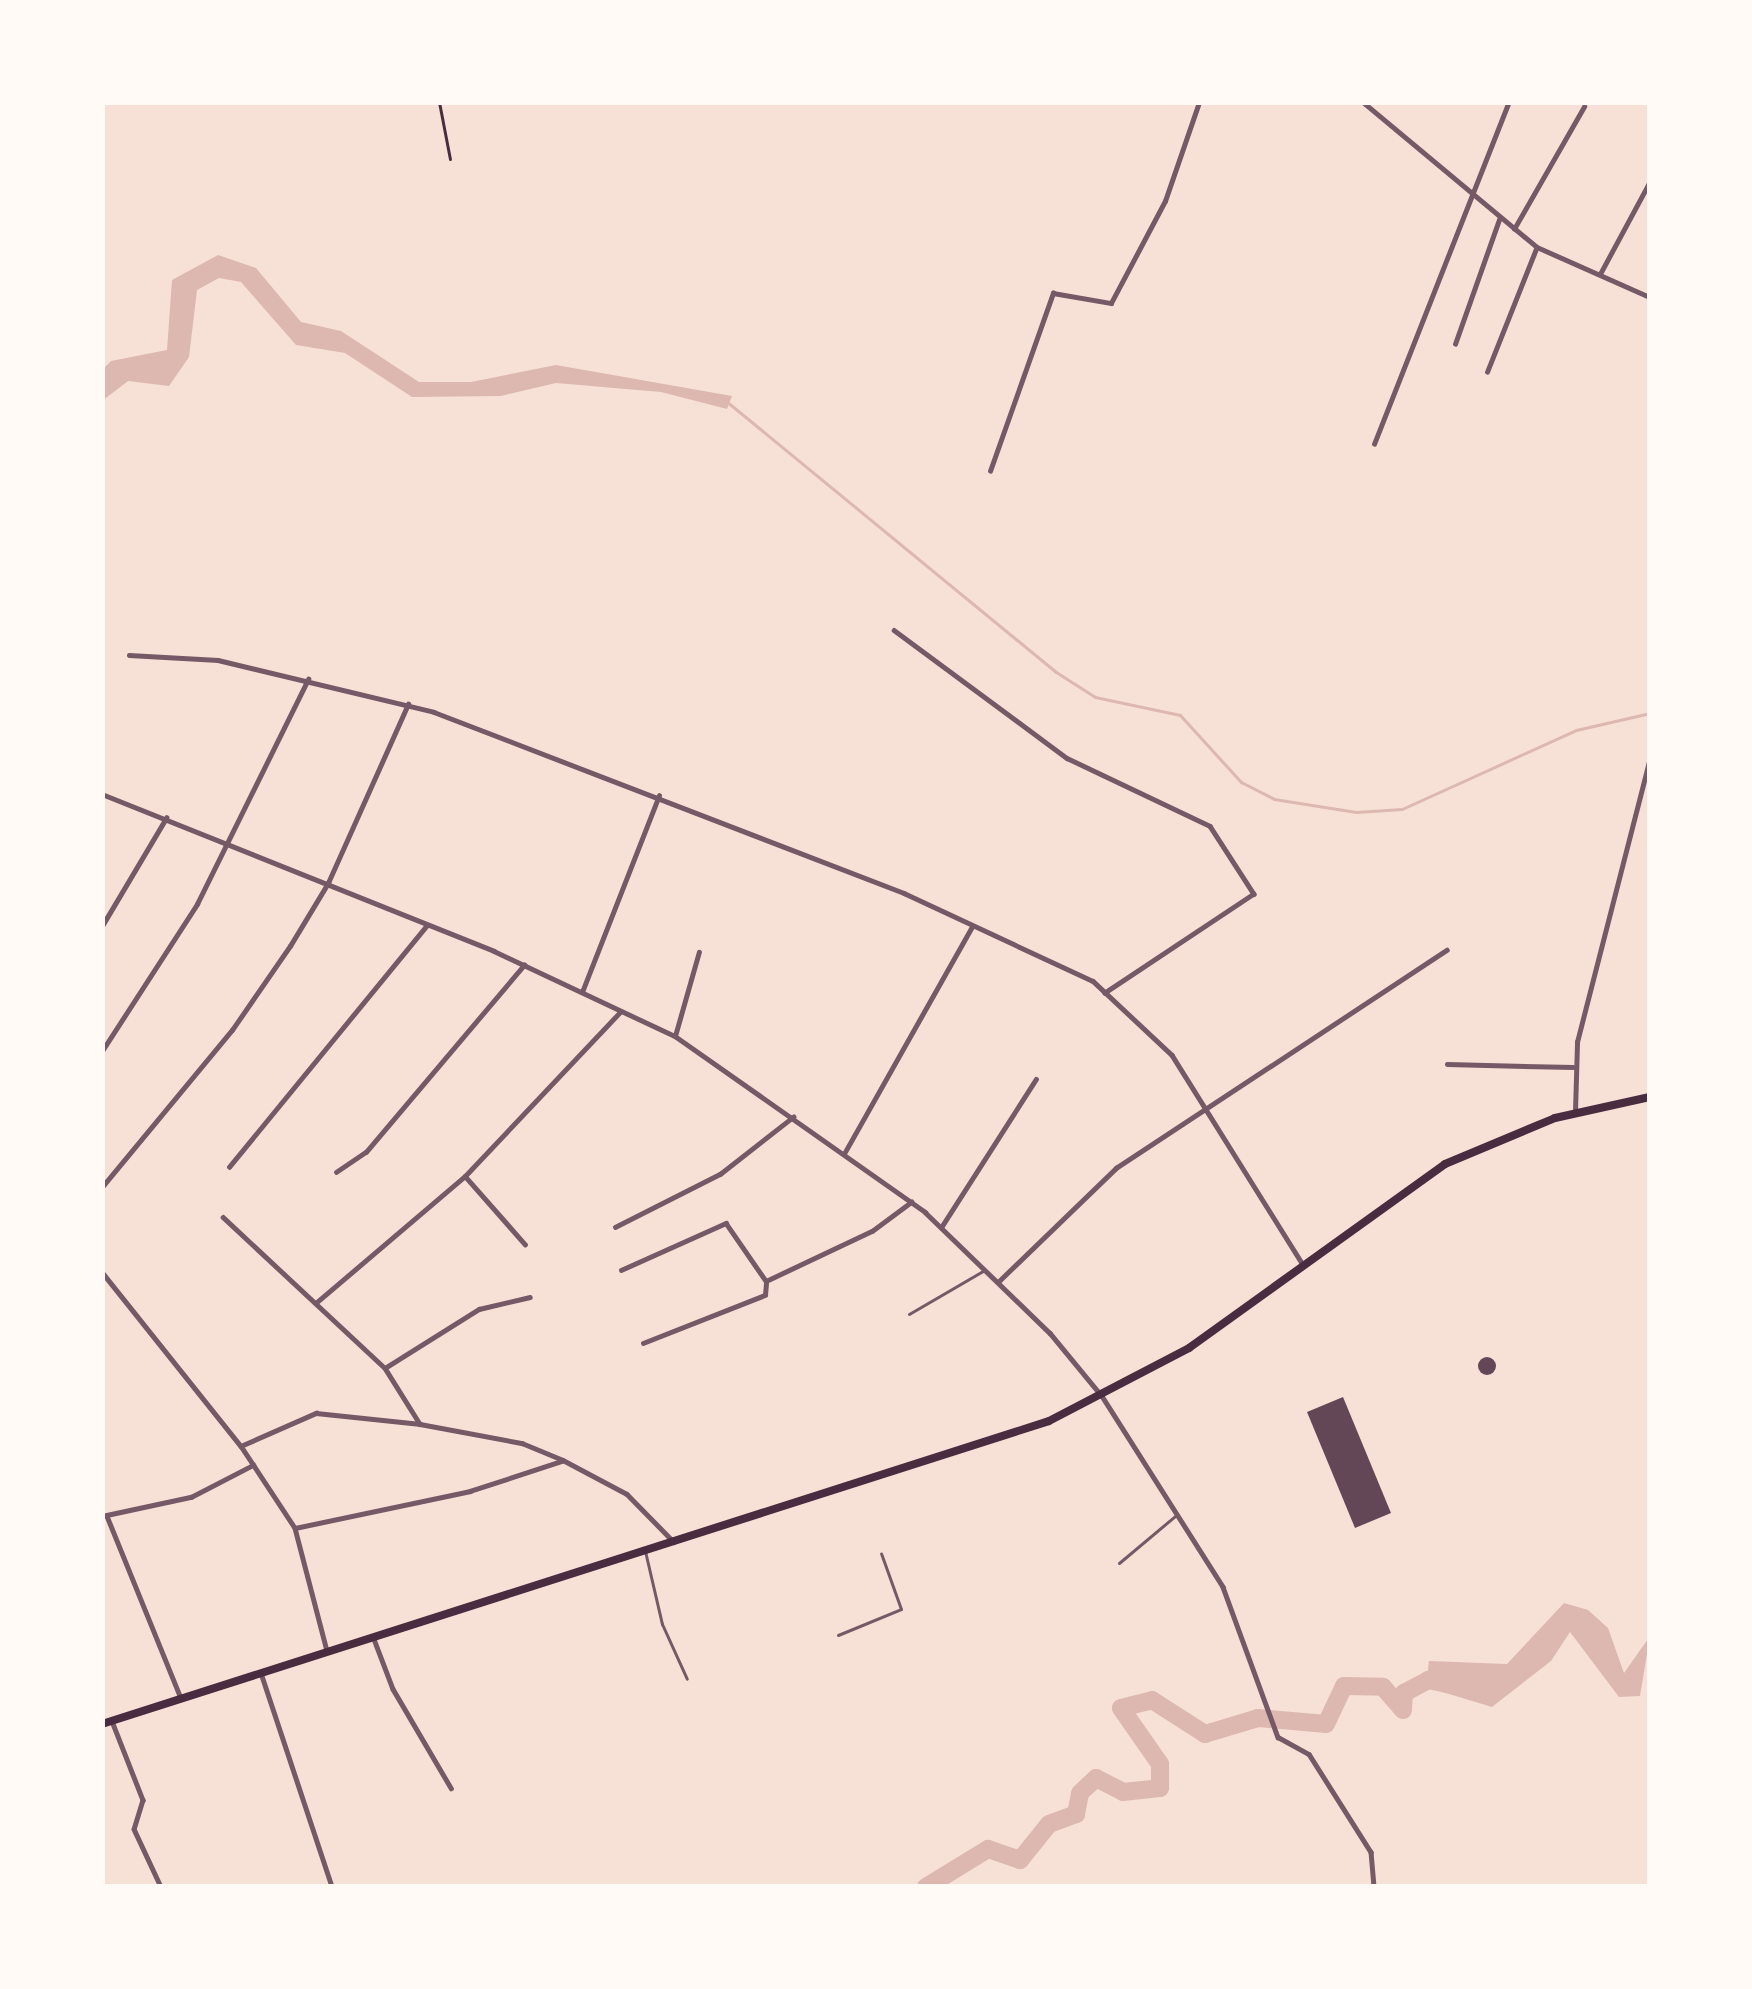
<!DOCTYPE html>
<html>
<head>
<meta charset="utf-8">
<style>
	body { margin:0 }
	#map { position:relative; width:1752px; height:1989px; overflow:hidden; background:#f7e1d7; font-family:"PT Serif",serif }
	div>[style] { position:absolute }
	.water>* { inset:0; background:#dcb8b0 }
	.stream>* { height:3px; margin:-1.5px; padding:0 1.5px; transform-origin:1.5px; border-radius:1.5px; background:#dcb8b0 }
	.river>* { height:18px; margin:-9px; padding:0 9px; transform-origin:9px; border-radius:9px; background:#dcb8b0 }
	.building>* { inset:0; background:#644757 }
	.round { border-radius:50% }
	.path>* { height:3px; margin:-1.5px; padding:0 1.5px; transform-origin:1.5px; border-radius:1.5px; background:#4a2c40 }
	.service>* { height:3px; margin:-1.5px; padding:0 1.5px; transform-origin:1.5px; border-radius:1.5px; background:#755966 }
	.minor>* { height:4.5px; margin:-2.25px; padding:0 2.25px; transform-origin:2.25px; border-radius:2.25px; background:#755966 }
	.primary>* { height:8px; margin:-4px; padding:0 4px; transform-origin:4px; border-radius:4px; background:#4a2c40 }
	span { translate:-50% -50%; white-space:nowrap; text-align:center; line-height:1.15; -webkit-text-stroke:10px #fffaf5; paint-order:stroke }
	.frame { position:absolute; inset:0; border:105px solid #fffaf5; pointer-events:none }
</style>
</head>
<body>
<div id="map">
	<div class="water">
		<i style="clip-path:polygon(218px 255px,256px 268px,301px 322px,341px 331px,419px 382px,471px 382px,556px 365px,732px 396px,727px 409px,661px 392px,556px 383px,501px 396px,412px 397px,345px 353px,296px 345px,241px 282px,219px 278px,197px 290px,189px 357px,169px 386px,128px 381px,102px 401px,102px 370px,111px 361px,167px 350px,172px 280px)"></i>
		<i style="clip-path:polygon(1564px 1603px,1588px 1610px,1608px 1628px,1624px 1673px,1650px 1636px,1640px 1696px,1619px 1697px,1570px 1632px,1551px 1661px,1492px 1707px,1426px 1687px,1429px 1661px,1507px 1664px)"></i>
	</div>
	<div class="stream">
		<i style="left:726px;top:401px;width:427px;rotate:39.4deg"></i>
		<i style="left:1056px;top:672px;width:46px;rotate:32.7deg"></i>
		<i style="left:1095px;top:697px;width:87px;rotate:12deg"></i>
		<i style="left:1180px;top:715px;width:91px;rotate:47.7deg"></i>
		<i style="left:1241px;top:782px;width:37px;rotate:27deg"></i>
		<i style="left:1274px;top:799px;width:83px;rotate:9deg"></i>
		<i style="left:1356px;top:812px;width:46px;rotate:-3.7deg"></i>
		<i style="left:1402px;top:809px;width:191px;rotate:-24.4deg"></i>
		<i style="left:1576px;top:730px;width:76px;rotate:-12.9deg"></i>
	</div>
	<div class="river">
		<i style="left:926px;top:1887px;width:73px;rotate:-31.5deg"></i>
		<i style="left:988px;top:1849px;width:34px;rotate:19deg"></i>
		<i style="left:1020px;top:1860px;width:46px;rotate:-51.1deg"></i>
		<i style="left:1049px;top:1824px;width:29px;rotate:-20deg"></i>
		<i style="left:1076px;top:1814px;width:21px;rotate:-79deg"></i>
		<i style="left:1080px;top:1793px;width:22px;rotate:-43deg"></i>
		<i style="left:1096px;top:1778px;width:30px;rotate:27deg"></i>
		<i style="left:1123px;top:1792px;width:37px;rotate:-6deg"></i>
		<i style="left:1160px;top:1788px;width:24px;rotate:-90deg"></i>
		<i style="left:1160px;top:1764px;width:68px;rotate:-124.9deg"></i>
		<i style="left:1121px;top:1708px;width:32px;rotate:-14deg"></i>
		<i style="left:1152px;top:1700px;width:63px;rotate:32.7deg"></i>
		<i style="left:1205px;top:1734px;width:55px;rotate:-16.8deg"></i>
		<i style="left:1258px;top:1718px;width:68px;rotate:5deg"></i>
		<i style="left:1326px;top:1724px;width:42px;rotate:-64.7deg"></i>
		<i style="left:1344px;top:1686px;width:39px;rotate:1deg"></i>
		<i style="left:1383px;top:1687px;width:30px;rotate:49deg"></i>
		<i style="left:1403px;top:1710px;width:17px;rotate:-87deg"></i>
		<i style="left:1404px;top:1693px;width:27px;rotate:-28deg"></i>
		<i style="left:1428px;top:1680px;width:24px;rotate:12deg"></i>
	</div>
	<div class="building">
		<i class="round" style="left:1478px;top:1357px;width:18px;height:18px"></i>
		<i style="clip-path:polygon(1343px 1397px,1391px 1513px,1355px 1528px,1307px 1412px)"></i>
	</div>
	<div class="path">
		<i style="left:439px;top:102px;width:58px;rotate:79.1deg"></i>
	</div>
	<div class="service">
		<i style="left:909px;top:1314px;width:86px;rotate:-30.2deg"></i>
		<i style="left:645px;top:1551px;width:75px;rotate:76.9deg"></i>
		<i style="left:662px;top:1624px;width:60px;rotate:65.6deg"></i>
		<i style="left:1119px;top:1563px;width:73px;rotate:-40deg"></i>
		<i style="left:838px;top:1635px;width:68px;rotate:-22.4deg"></i>
		<i style="left:901px;top:1609px;width:59px;rotate:-109.7deg"></i>
	</div>
	<div class="minor">
		<i style="left:1363px;top:102px;width:226px;rotate:39.8deg"></i>
		<i style="left:1537px;top:247px;width:124px;rotate:23.9deg"></i>
		<i style="left:1514px;top:229px;width:141px;rotate:-60.2deg"></i>
		<i style="left:1600px;top:274px;width:106px;rotate:-61.7deg"></i>
		<i style="left:1455px;top:344px;width:132px;rotate:-70.5deg"></i>
		<i style="left:1487px;top:372px;width:132px;rotate:-68.3deg"></i>
		<i style="left:1374px;top:444px;width:368px;rotate:-68.5deg"></i>
		<i style="left:990px;top:471px;width:189px;rotate:-70.5deg"></i>
		<i style="left:1053px;top:293px;width:59px;rotate:9.8deg"></i>
		<i style="left:1111px;top:303px;width:115px;rotate:-62.1deg"></i>
		<i style="left:1165px;top:201px;width:105px;rotate:-71deg"></i>
		<i style="left:894px;top:630px;width:215px;rotate:36.5deg"></i>
		<i style="left:1067px;top:758px;width:158px;rotate:25.4deg"></i>
		<i style="left:1210px;top:826px;width:81px;rotate:57.1deg"></i>
		<i style="left:1254px;top:894px;width:179px;rotate:146.4deg"></i>
		<i style="left:129px;top:655px;width:89px;rotate:3.2deg"></i>
		<i style="left:218px;top:660px;width:222px;rotate:13.5deg"></i>
		<i style="left:434px;top:712px;width:504px;rotate:21.06deg"></i>
		<i style="left:904px;top:893px;width:208px;rotate:25deg"></i>
		<i style="left:1093px;top:981px;width:108px;rotate:43.1deg"></i>
		<i style="left:1172px;top:1055px;width:248px;rotate:58deg"></i>
		<i style="left:102px;top:794px;width:422px;rotate:21.8deg"></i>
		<i style="left:494px;top:951px;width:200px;rotate:25.2deg"></i>
		<i style="left:675px;top:1036px;width:306px;rotate:35.1deg"></i>
		<i style="left:925px;top:1212px;width:174px;rotate:44.1deg"></i>
		<i style="left:1050px;top:1333px;width:82px;rotate:50.5deg"></i>
		<i style="left:1102px;top:1396px;width:226px;rotate:57.6deg"></i>
		<i style="left:1223px;top:1587px;width:160px;rotate:69.9deg"></i>
		<i style="left:1278px;top:1737px;width:35px;rotate:29deg"></i>
		<i style="left:1309px;top:1754px;width:116px;rotate:57.7deg"></i>
		<i style="left:1371px;top:1852px;width:35px;rotate:85deg"></i>
		<i style="left:102px;top:926px;width:126px;rotate:-59.3deg"></i>
		<i style="left:582px;top:992px;width:211px;rotate:-68.6deg"></i>
		<i style="left:675px;top:1036px;width:87px;rotate:-74.1deg"></i>
		<i style="left:102px;top:1051px;width:175px;rotate:-57.1deg"></i>
		<i style="left:197px;top:904px;width:251px;rotate:-63.7deg"></i>
		<i style="left:1447px;top:1064px;width:126px;rotate:1.4deg"></i>
		<i style="left:1575px;top:1111px;width:69px;rotate:-88.3deg"></i>
		<i style="left:1577px;top:1042px;width:293px;rotate:-75.6deg"></i>
		<i style="left:845px;top:1152px;width:258px;rotate:-60.6deg"></i>
		<i style="left:229px;top:1167px;width:311px;rotate:-50.7deg"></i>
		<i style="left:336px;top:1172px;width:36px;rotate:-34deg"></i>
		<i style="left:366px;top:1152px;width:245px;rotate:-49.8deg"></i>
		<i style="left:465px;top:1176px;width:91px;rotate:48.6deg"></i>
		<i style="left:102px;top:1187px;width:204px;rotate:-50.4deg"></i>
		<i style="left:232px;top:1030px;width:102px;rotate:-55.4deg"></i>
		<i style="left:290px;top:946px;width:74px;rotate:-58.9deg"></i>
		<i style="left:328px;top:883px;width:196px;rotate:-65.9deg"></i>
		<i style="left:223px;top:1217px;width:221px;rotate:43deg"></i>
		<i style="left:385px;top:1368px;width:66px;rotate:58deg"></i>
		<i style="left:420px;top:1424px;width:104px;rotate:10.6deg"></i>
		<i style="left:522px;top:1443px;width:44px;rotate:22.5deg"></i>
		<i style="left:563px;top:1460px;width:72px;rotate:28deg"></i>
		<i style="left:627px;top:1494px;width:67px;rotate:45.6deg"></i>
		<i style="left:942px;top:1226px;width:174px;rotate:-57.4deg"></i>
		<i style="left:615px;top:1227px;width:118px;rotate:-26.8deg"></i>
		<i style="left:720px;top:1174px;width:93px;rotate:-38deg"></i>
		<i style="left:621px;top:1270px;width:115px;rotate:-24.1deg"></i>
		<i style="left:726px;top:1223px;width:70px;rotate:55.4deg"></i>
		<i style="left:766px;top:1281px;width:117px;rotate:-25.3deg"></i>
		<i style="left:872px;top:1231px;width:49px;rotate:-36.6deg"></i>
		<i style="left:102px;top:1272px;width:223px;rotate:51.4deg"></i>
		<i style="left:241px;top:1446px;width:98px;rotate:56.6deg"></i>
		<i style="left:295px;top:1528px;width:127px;rotate:75.4deg"></i>
		<i style="left:999px;top:1281px;width:163px;rotate:-44deg"></i>
		<i style="left:1116px;top:1168px;width:396px;rotate:-33.4deg"></i>
		<i style="left:317px;top:1302px;width:194px;rotate:-40.4deg"></i>
		<i style="left:465px;top:1176px;width:226px;rotate:-46.6deg"></i>
		<i style="left:643px;top:1343px;width:131px;rotate:-21.5deg"></i>
		<i style="left:765px;top:1295px;width:11px;rotate:-85deg"></i>
		<i style="left:385px;top:1368px;width:111px;rotate:-32.1deg"></i>
		<i style="left:479px;top:1309px;width:52px;rotate:-13.2deg"></i>
		<i style="left:243px;top:1445px;width:80px;rotate:-23.7deg"></i>
		<i style="left:316px;top:1413px;width:105px;rotate:6deg"></i>
		<i style="left:102px;top:1516px;width:91px;rotate:-12.1deg"></i>
		<i style="left:191px;top:1497px;width:70px;rotate:-27.3deg"></i>
		<i style="left:107px;top:1516px;width:196px;rotate:67.9deg"></i>
		<i style="left:295px;top:1528px;width:179px;rotate:-11.9deg"></i>
		<i style="left:470px;top:1491px;width:97px;rotate:-18.1deg"></i>
		<i style="left:374px;top:1639px;width:53px;rotate:69.2deg"></i>
		<i style="left:393px;top:1689px;width:115px;rotate:59.6deg"></i>
		<i style="left:262px;top:1676px;width:222px;rotate:71.6deg"></i>
		<i style="left:112px;top:1721px;width:85px;rotate:68.6deg"></i>
		<i style="left:143px;top:1800px;width:30px;rotate:107deg"></i>
		<i style="left:134px;top:1829px;width:64px;rotate:65deg"></i>
	</div>
	<div class="primary">
		<i style="left:102px;top:1724px;width:994px;rotate:-17.74deg"></i>
		<i style="left:1049px;top:1421px;width:158px;rotate:-27.5deg"></i>
		<i style="left:1189px;top:1348px;width:315px;rotate:-35.7deg"></i>
		<i style="left:1445px;top:1164px;width:119px;rotate:-22.7deg"></i>
		<i style="left:1555px;top:1118px;width:97px;rotate:-12.5deg"></i>
	</div>
	<div class="frame"></div>
</div>
</body>
</html>
